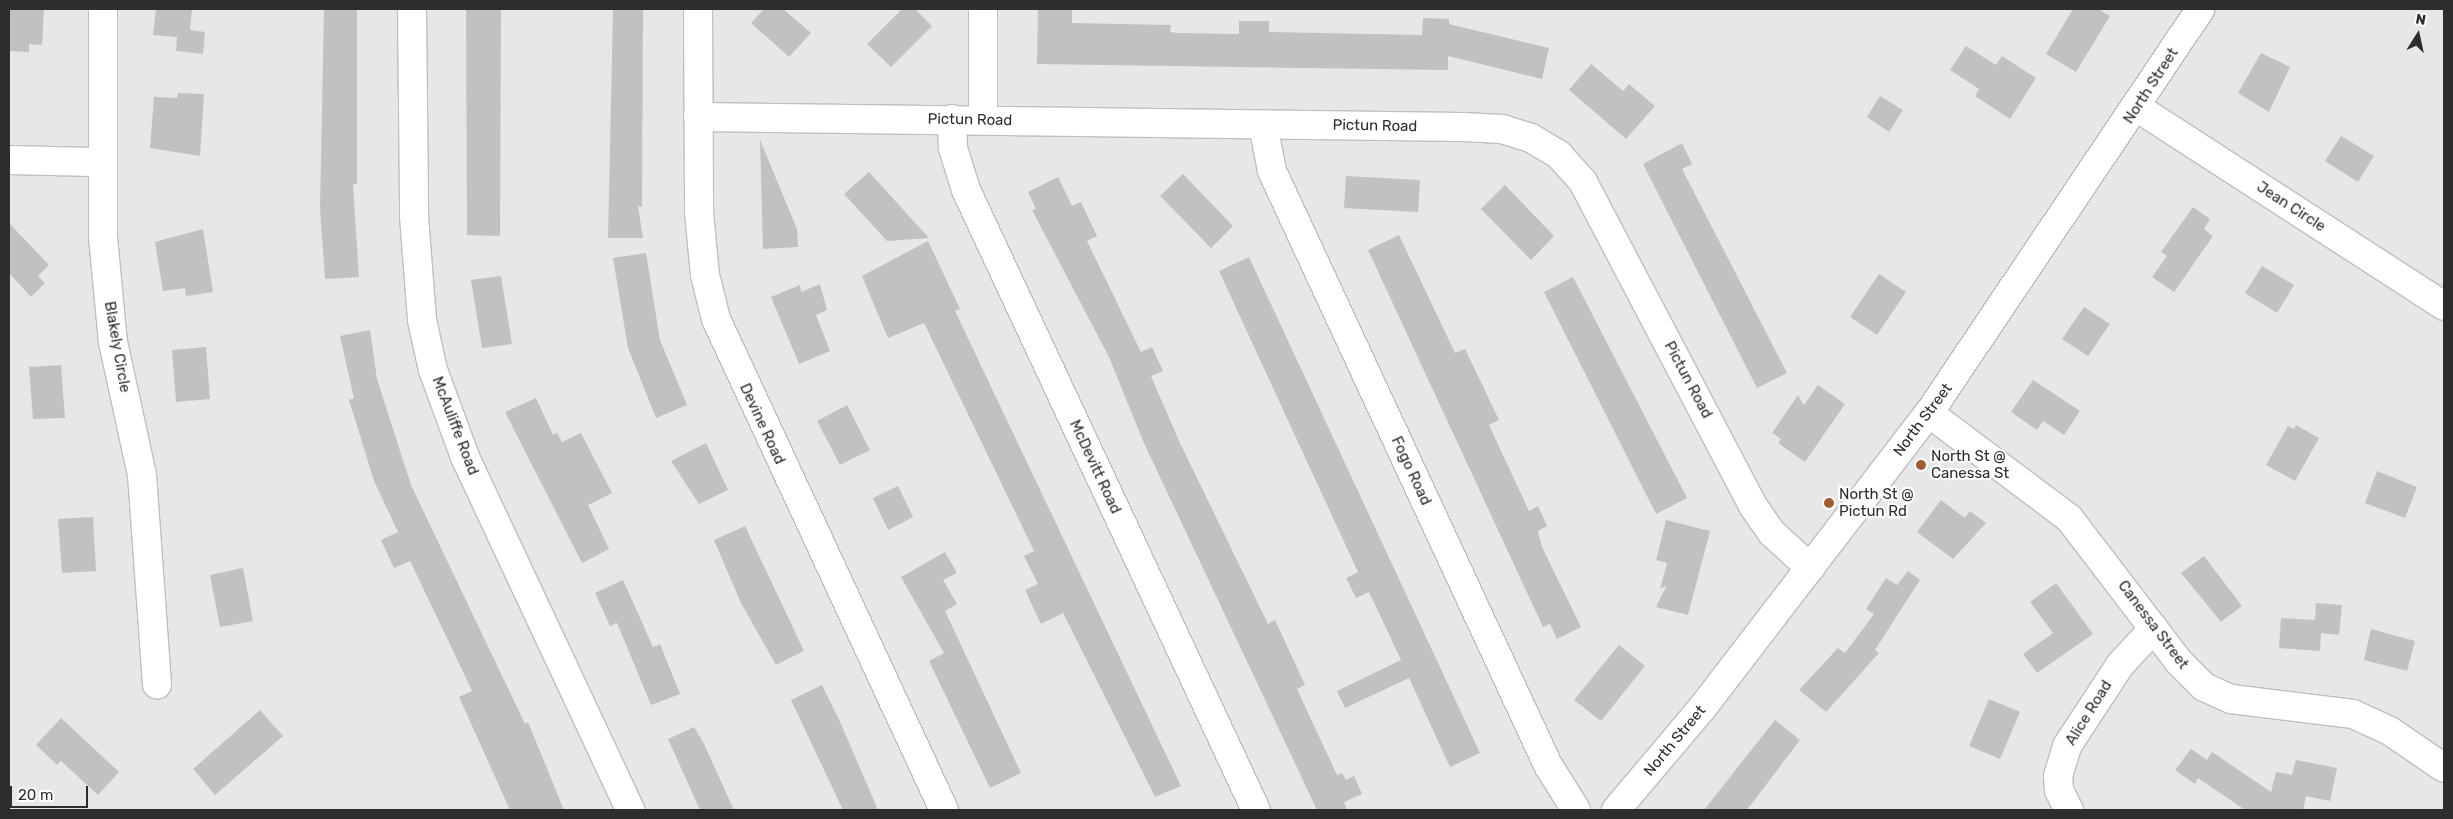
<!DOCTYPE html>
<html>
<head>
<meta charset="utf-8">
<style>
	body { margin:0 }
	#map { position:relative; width:2453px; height:819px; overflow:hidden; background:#e7e7ea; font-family:Rubik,sans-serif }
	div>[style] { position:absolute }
	.building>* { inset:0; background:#c3c1bf }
	.roads { filter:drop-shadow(1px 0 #bebfc2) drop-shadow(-1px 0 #bebfc2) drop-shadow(0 1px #bebfc2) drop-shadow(0 -1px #bebfc2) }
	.minor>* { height:28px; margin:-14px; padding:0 14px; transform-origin:14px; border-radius:14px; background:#fff }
	.secondary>* { height:28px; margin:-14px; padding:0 14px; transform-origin:14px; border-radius:14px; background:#fff }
	.dots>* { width:14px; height:14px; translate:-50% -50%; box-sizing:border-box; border:2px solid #fff; border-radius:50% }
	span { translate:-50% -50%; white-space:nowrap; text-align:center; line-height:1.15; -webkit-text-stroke:4.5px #fff; paint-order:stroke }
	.street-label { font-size:15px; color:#2d2d2e }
	.poi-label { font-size:15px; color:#2d2d2e }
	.left { translate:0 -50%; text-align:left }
	.frame { position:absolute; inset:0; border:10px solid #2d2d2e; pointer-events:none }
	.north { position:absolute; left:2393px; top:10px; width:50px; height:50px; -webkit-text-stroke:4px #fff; paint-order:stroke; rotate:10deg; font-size:14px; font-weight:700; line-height:20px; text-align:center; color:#2d2d2e }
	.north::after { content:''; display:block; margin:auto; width:18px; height:22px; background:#2d2d2e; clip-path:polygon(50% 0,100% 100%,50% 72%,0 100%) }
	.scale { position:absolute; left:10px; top:786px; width:78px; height:22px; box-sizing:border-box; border:2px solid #2d2d2e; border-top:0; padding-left:6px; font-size:15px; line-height:18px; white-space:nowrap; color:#2d2d2e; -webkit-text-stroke:4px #fff; paint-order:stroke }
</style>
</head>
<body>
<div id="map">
	<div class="building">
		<i style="clip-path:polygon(10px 9px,44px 9px,42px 45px,29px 44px,29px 52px,9px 51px)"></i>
		<i style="clip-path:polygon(156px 9px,192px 9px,190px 30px,205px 32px,203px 54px,176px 51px,177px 37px,153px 35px)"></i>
		<i style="clip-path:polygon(324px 9px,357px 9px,357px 184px,353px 184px,359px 277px,325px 279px,320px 208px)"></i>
		<i style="clip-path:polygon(466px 9px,501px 9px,500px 236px,467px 235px)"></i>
		<i style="clip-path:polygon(613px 9px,643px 9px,642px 207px,638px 206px,643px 238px,608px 238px)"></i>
		<i style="clip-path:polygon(764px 9px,783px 9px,811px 33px,789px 57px,751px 23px)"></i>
		<i style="clip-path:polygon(902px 9px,915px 9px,932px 26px,891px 67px,867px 44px)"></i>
		<i style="clip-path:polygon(1038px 9px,1072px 9px,1072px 23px,1171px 25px,1170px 32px,1178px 33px,1239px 34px,1239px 21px,1269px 21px,1269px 32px,1422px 35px,1423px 18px,1449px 19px,1449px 24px,1549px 48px,1542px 79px,1448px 56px,1448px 70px,1037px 64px)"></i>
		<i style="clip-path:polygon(2073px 9px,2098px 9px,2110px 16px,2076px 72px,2046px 54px)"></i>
		<i style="clip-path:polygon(1966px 46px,1996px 65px,2002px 56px,2036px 78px,2010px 119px,1975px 96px,1979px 89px,1950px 70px)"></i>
		<i style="clip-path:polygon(2261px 53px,2290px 67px,2269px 112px,2238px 93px)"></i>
		<i style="clip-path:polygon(1591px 64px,1623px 91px,1629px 84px,1655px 106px,1626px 139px,1569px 90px)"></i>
		<i style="clip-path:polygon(178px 93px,204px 94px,200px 156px,150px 148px,154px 97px,177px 98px)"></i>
		<i style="clip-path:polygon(1880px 96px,1903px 110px,1889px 132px,1867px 117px)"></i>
		<i style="clip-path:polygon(2341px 136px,2374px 156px,2358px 182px,2325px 161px)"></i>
		<i style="clip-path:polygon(760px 140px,797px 229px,798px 247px,763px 249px)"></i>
		<i style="clip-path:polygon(1682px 143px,1692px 164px,1682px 169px,1787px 373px,1757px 388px,1643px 164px)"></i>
		<i style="clip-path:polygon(869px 172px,929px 238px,887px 241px,844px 194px)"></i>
		<i style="clip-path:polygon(1183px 174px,1233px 226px,1211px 248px,1160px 196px)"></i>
		<i style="clip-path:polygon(1346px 176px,1420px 180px,1418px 212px,1344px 208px)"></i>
		<i style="clip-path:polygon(1058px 177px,1072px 206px,1081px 202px,1097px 236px,1087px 241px,1141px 352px,1152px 347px,1163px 371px,1151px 376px,1179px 441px,1268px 624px,1275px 620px,1305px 685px,1297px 689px,1337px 775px,1342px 773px,1346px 780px,1354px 776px,1362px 794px,1344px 802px,1347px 810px,1317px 810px,1143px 441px,1109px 357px,1032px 210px,1036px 209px,1028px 192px)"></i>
		<i style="clip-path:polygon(1505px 185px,1554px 236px,1531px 260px,1481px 209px)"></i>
		<i style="clip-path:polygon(2193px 207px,2210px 219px,2204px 229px,2213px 236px,2174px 292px,2152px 277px,2167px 256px,2161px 252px)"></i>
		<i style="clip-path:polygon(9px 223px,49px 265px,38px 276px,45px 283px,31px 297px,9px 273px)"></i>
		<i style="clip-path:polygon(203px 229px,213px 292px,186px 296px,185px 288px,163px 291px,155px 242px)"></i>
		<i style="clip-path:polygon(1399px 235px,1455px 353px,1465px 349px,1480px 380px,1499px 420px,1489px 425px,1529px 511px,1538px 506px,1547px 526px,1538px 531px,1542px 547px,1581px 627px,1557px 639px,1550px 624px,1543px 627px,1368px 250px)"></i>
		<i style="clip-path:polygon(928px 241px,960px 309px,955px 311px,1181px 786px,1155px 797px,1063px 613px,1041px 624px,1025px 590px,1038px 584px,1024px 556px,1034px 551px,924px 323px,888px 338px,862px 276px)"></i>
		<i style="clip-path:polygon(646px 253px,660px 340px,687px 405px,656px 418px,628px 348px,613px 258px)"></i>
		<i style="clip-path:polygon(1249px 257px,1480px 753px,1450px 767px,1409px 678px,1345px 708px,1337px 691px,1401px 660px,1369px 592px,1356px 598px,1346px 578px,1358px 572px,1219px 271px)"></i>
		<i style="clip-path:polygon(2262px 266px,2294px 285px,2277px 313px,2245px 293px)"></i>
		<i style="clip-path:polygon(1879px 274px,1906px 292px,1877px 335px,1850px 317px)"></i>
		<i style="clip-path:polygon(501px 276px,512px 344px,482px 348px,471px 280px)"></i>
		<i style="clip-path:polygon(1573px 277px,1687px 498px,1656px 514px,1544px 292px)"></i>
		<i style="clip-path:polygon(820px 284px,827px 310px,816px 315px,830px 351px,799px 364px,771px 297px,800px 285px,801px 292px)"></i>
		<i style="clip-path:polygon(2084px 307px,2110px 324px,2088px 356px,2062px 339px)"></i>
		<i style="clip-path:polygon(370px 330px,377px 379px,411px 485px,525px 724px,528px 722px,564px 810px,510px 810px,459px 697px,472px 691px,458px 661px,410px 561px,394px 568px,381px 540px,398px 532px,374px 481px,349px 400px,354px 398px,340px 336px)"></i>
		<i style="clip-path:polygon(206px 347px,210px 399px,176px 402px,172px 350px)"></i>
		<i style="clip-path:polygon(61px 365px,65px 418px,33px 419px,29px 367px)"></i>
		<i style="clip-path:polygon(2033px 380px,2080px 411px,2064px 435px,2043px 421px,2037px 430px,2011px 412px)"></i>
		<i style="clip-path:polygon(1818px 385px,1845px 404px,1805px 462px,1778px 443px,1781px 439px,1772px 433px,1798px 395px,1804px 405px)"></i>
		<i style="clip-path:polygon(536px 398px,553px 435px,557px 433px,562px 442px,581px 433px,612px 493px,588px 505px,609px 549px,582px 563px,505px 412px)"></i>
		<i style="clip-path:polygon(847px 405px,870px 450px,840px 465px,817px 421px)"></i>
		<i style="clip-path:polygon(2296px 425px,2319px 438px,2295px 481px,2266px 465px,2288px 426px,2294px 429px)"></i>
		<i style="clip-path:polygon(706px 443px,728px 490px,699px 504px,671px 461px)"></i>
		<i style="clip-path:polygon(2377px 471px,2417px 487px,2405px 518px,2365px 503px)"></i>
		<i style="clip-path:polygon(898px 486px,913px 517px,888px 530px,873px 498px)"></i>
		<i style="clip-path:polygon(1941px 500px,1965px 518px,1970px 511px,1986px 523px,1953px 559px,1917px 532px)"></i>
		<i style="clip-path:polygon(93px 517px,96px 571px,62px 573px,58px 519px)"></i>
		<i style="clip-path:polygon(1666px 520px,1710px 531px,1688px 615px,1656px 607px,1667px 585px,1660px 589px,1667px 563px,1656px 560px)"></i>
		<i style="clip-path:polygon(745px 526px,804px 651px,776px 665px,741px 603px,714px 540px)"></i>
		<i style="clip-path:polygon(945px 552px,957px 573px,943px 580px,957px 604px,945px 611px,1021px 773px,990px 788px,929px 661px,944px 653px,901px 577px)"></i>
		<i style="clip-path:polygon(2204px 556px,2242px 606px,2221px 622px,2181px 573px)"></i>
		<i style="clip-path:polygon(243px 568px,253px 621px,220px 627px,210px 575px)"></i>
		<i style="clip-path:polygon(1908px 571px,1920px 580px,1875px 650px,1879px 653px,1826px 712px,1799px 690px,1838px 648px,1845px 653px,1874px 614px,1866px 609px,1886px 578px,1897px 585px)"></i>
		<i style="clip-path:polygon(623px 580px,653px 647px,660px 644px,680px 694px,651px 705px,617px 623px,610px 626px,595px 593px)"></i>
		<i style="clip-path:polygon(2056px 583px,2093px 634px,2037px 673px,2023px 654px,2053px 633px,2030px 602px)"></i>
		<i style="clip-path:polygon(2316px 603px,2342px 605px,2339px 635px,2321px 633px,2320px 651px,2279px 648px,2281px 618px,2315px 620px)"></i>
		<i style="clip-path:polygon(2371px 629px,2415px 641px,2407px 671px,2364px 660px)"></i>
		<i style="clip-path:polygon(1619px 645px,1645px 666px,1601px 721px,1574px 700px)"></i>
		<i style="clip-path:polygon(822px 685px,841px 724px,878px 810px,843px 810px,791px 700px)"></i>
		<i style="clip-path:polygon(1989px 699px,2020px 712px,2000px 759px,1969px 746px)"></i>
		<i style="clip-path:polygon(260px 710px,283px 736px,215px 795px,193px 769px)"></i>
		<i style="clip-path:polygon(61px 718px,119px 772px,98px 795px,61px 761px,57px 765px,36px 745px)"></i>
		<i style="clip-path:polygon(1775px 720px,1800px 740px,1753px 802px,1746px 810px,1704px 810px)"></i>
		<i style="clip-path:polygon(694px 727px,703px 742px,734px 810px,700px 810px,668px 739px)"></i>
		<i style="clip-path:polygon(2191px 749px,2207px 760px,2212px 752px,2271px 792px,2276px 772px,2292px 775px,2296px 760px,2337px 768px,2330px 801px,2306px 796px,2303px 810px,2245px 810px,2198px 778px,2195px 784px,2175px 770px)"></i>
	</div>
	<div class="roads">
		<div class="minor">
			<i style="left:103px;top:9px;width:228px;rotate:90deg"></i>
			<i style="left:103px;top:237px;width:105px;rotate:84.6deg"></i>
			<i style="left:113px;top:342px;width:136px;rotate:77.7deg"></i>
			<i style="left:142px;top:475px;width:210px;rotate:85.9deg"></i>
			<i style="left:412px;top:9px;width:207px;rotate:89.4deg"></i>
			<i style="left:414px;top:216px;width:104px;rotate:85.6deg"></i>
			<i style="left:422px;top:320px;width:51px;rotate:77.6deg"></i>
			<i style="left:433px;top:370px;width:93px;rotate:69.8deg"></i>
			<i style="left:465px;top:457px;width:390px;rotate:64.9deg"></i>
			<i style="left:698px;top:9px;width:203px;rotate:89.7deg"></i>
			<i style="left:699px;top:212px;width:63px;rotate:84.6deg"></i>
			<i style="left:705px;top:275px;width:45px;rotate:76deg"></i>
			<i style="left:716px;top:319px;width:541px;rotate:65.09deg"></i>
			<i style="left:983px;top:9px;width:110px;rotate:90deg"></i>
			<i style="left:2138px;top:108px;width:364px;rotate:32.9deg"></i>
			<i style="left:698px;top:117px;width:765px;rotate:0.75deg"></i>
			<i style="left:1463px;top:127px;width:39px;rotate:3deg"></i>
			<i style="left:1502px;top:129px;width:30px;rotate:17deg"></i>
			<i style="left:1531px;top:138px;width:33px;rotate:31deg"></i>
			<i style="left:1559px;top:155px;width:36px;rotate:48deg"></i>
			<i style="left:1583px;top:182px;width:366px;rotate:62.3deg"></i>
			<i style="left:1753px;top:506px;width:33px;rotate:55deg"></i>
			<i style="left:1772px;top:533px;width:52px;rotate:42.6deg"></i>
			<i style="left:952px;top:119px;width:29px;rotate:88deg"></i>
			<i style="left:953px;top:148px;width:44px;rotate:72.8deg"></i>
			<i style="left:966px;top:190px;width:684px;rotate:64.93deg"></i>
			<i style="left:1263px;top:125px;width:47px;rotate:78.9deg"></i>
			<i style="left:1272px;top:171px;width:655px;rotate:65.08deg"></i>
			<i style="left:1548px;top:765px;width:53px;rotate:58.1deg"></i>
			<i style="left:9px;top:160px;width:91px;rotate:1.3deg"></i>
			<i style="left:1929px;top:413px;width:175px;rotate:36.9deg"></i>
			<i style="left:2069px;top:518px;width:181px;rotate:52.6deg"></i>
			<i style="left:2179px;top:662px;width:35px;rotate:45deg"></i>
			<i style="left:2204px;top:687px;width:30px;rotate:24deg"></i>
			<i style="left:2231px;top:699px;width:123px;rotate:7deg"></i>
			<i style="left:2353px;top:714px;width:41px;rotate:24.7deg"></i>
			<i style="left:2390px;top:731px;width:65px;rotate:34.4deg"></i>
			<i style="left:2069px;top:810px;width:22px;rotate:-117deg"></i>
			<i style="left:2059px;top:790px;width:14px;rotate:-94deg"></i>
			<i style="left:2058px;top:776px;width:31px;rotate:-73deg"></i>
			<i style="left:2067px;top:746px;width:97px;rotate:-56.8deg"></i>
			<i style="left:2120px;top:665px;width:50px;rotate:-47.4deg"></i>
		</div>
		<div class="secondary">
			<i style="left:1616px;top:810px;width:135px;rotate:-49.8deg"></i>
			<i style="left:1703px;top:707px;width:371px;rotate:-52.5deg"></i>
			<i style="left:1929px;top:413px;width:486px;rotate:-56.1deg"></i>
		</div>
	</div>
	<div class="dots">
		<i style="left:1921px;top:465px;background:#a25c30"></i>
		<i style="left:1829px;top:503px;background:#a25c30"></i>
	</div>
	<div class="street-label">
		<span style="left:2151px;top:86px;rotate:-57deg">North Street</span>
		<span style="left:970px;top:120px;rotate:1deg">Pictun Road</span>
		<span style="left:1375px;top:126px;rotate:1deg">Pictun Road</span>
		<span style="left:2291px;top:207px;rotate:33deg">Jean Circle</span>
		<span style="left:117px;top:347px;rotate:80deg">Blakely Circle</span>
		<span style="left:1688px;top:380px;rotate:62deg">Pictun Road</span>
		<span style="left:1923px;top:420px;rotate:-53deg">North Street</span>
		<span style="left:762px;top:424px;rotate:65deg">Devine Road</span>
		<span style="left:455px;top:426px;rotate:69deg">McAuliffe Road</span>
		<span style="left:1095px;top:467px;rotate:65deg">McDevitt Road</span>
		<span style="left:1411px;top:471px;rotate:65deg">Fogo Road</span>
		<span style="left:2153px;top:625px;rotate:53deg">Canessa Street</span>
		<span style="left:2089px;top:713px;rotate:-58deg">Alice Road</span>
		<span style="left:1675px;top:741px;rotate:-50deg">North Street</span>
	</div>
	<div class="poi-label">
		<span class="left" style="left:1931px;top:465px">North St @<br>Canessa St</span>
		<span class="left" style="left:1839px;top:503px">North St @<br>Pictun Rd</span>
	</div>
	<div class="frame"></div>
	<div class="north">N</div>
	<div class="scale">20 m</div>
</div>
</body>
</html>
